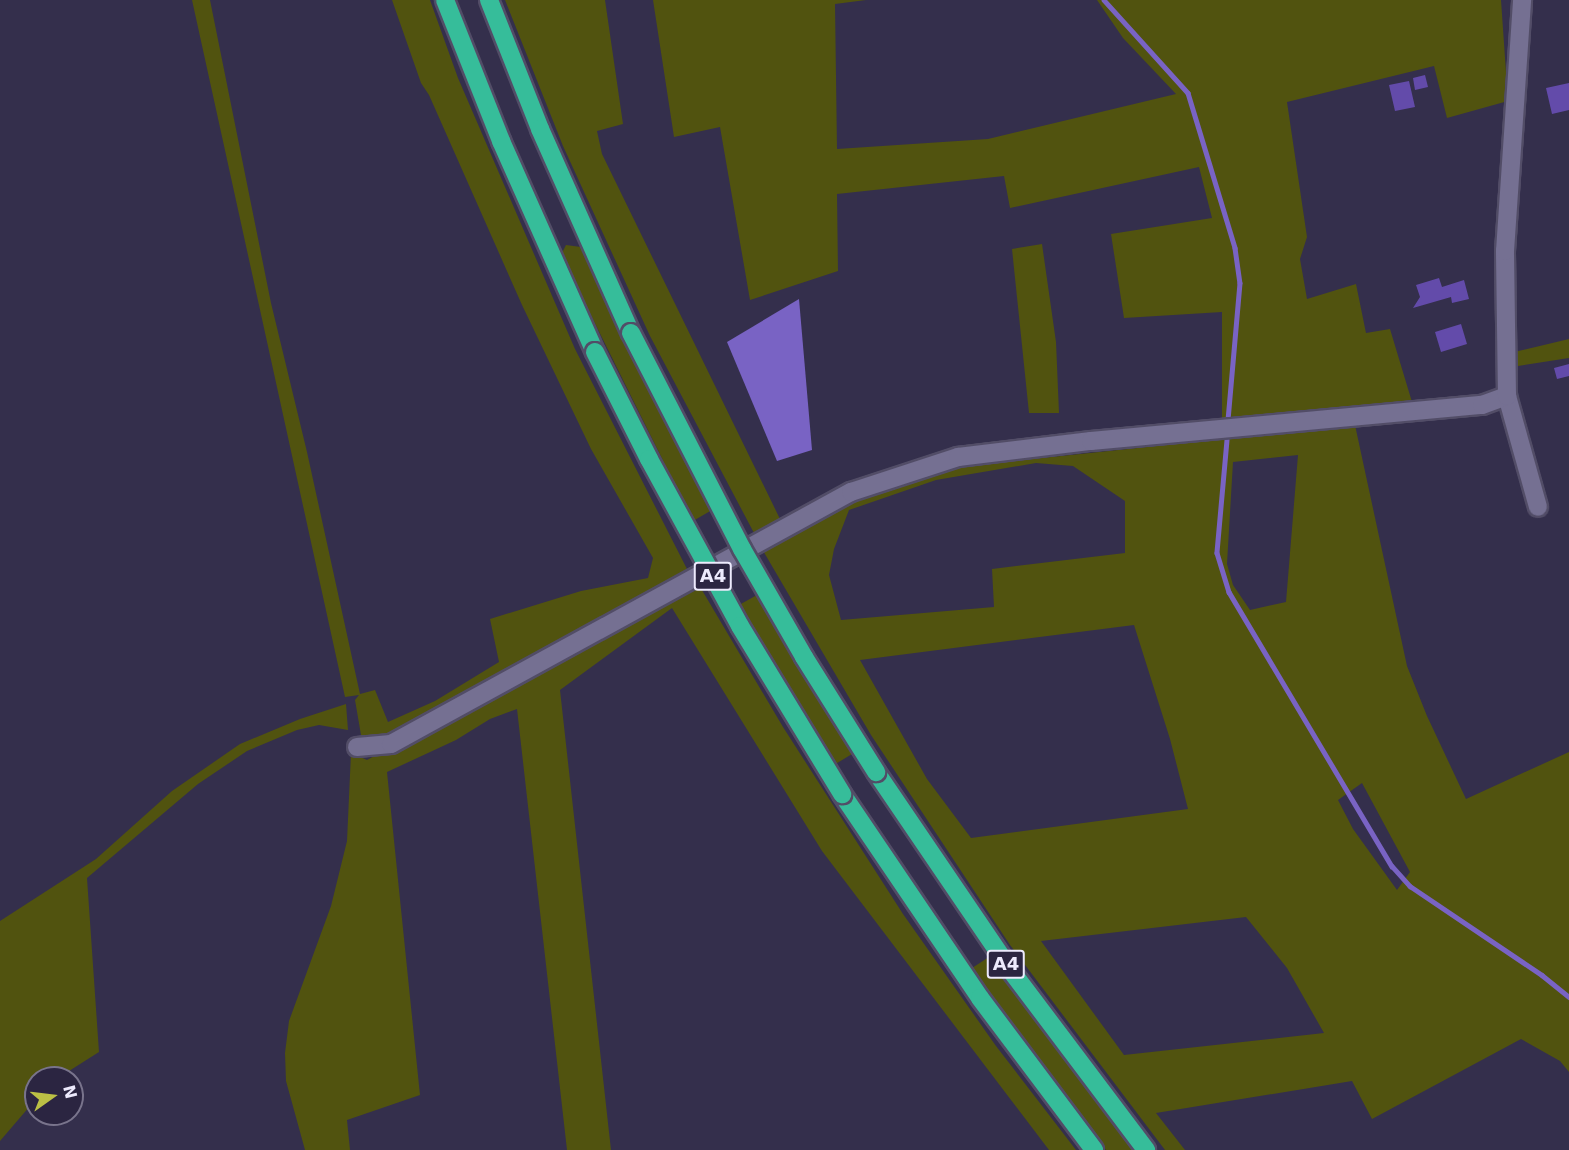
<!DOCTYPE html>
<html>
<head>
<meta charset="utf-8">
<style>
	body { margin:0 }
	#map { position:relative; width:1569px; height:1150px; overflow:hidden; background:#342f4c; font-family:"DejaVu Sans",sans-serif }
	div>[style] { position:absolute }
	.green>* { inset:0; background:#51530f }
	.water>* { inset:0; background:#7963c4 }
	.stream>* { height:4.5px; margin:-2.25px; padding:0 2.25px; transform-origin:2.25px; border-radius:2.25px; background:#7963c4 }
	.building>* { inset:0; background:#634baa }
	.roads { filter:drop-shadow(2px 0 #524d67) drop-shadow(-2px 0 #524d67) drop-shadow(0 2px #524d67) drop-shadow(0 -2px #524d67) }
	.minor>* { height:18px; margin:-9px; padding:0 9px; transform-origin:9px; border-radius:9px; background:#757092 }
	.highway>* { height:18px; margin:-9px; padding:0 9px; transform-origin:9px; border-radius:9px; background:#36bd9a }
	.bridges { filter:drop-shadow(2px 0 #524d67) drop-shadow(-2px 0 #524d67) drop-shadow(0 2px #524d67) drop-shadow(0 -2px #524d67) }
	.highway-bridge>* { height:18px; margin:-9px; padding:0 9px; transform-origin:9px; border-radius:9px; background:#36bd9a }
	span { translate:-50% -50%; white-space:nowrap; text-align:center; line-height:1.15; -webkit-text-stroke:6px #2b2541; paint-order:stroke }
	.shield-label span { padding:2px 4px; background:#2b2541; border:2px solid; border-radius:4px; -webkit-text-stroke-width:0 }
	.shield-label { font-size:18px; color:#edeafd; font-weight:700 }
	.north { position:absolute; left:24px; top:1066px; width:60px; height:60px; box-sizing:border-box; background:#2b2541; border:2px solid #79748c; border-radius:50%; rotate:76deg; font-size:16px; font-weight:700; line-height:24px; text-align:center; color:#edeafd }
	.north::after { content:''; display:block; margin:auto; width:21px; height:27px; background:#bbc045; clip-path:polygon(50% 0,100% 100%,50% 72%,0 100%) }
</style>
</head>
<body>
<div id="map">
	<div class="green">
		<i style="clip-path:polygon(192px 0,210px 0,271px 303px,307px 452px,360px 694px,375px 690px,388px 722px,435px 701px,499px 662px,490px 619px,581px 591px,648px 578px,653px 558px,591px 449px,522px 305px,429px 95px,421px 83px,392px 0,430px 0,458px 78px,575px 349px,687px 569px,385px 738px,367px 740px,361px 735px,355px 700px,359px 695px,345px 697px)"></i>
		<i style="clip-path:polygon(505px 0,605px 0,623px 124px,597px 131px,602px 154px,780px 519px,754px 533px,650px 336px,563px 146px)"></i>
		<i style="clip-path:polygon(653px 0,866px 0,835px 4px,837px 149px,988px 139px,1176px 94px,1123px 38px,1097px 0,1501px 0,1508px 101px,1447px 118px,1434px 66px,1287px 102px,1307px 237px,1300px 259px,1307px 299px,1356px 284px,1366px 333px,1390px 329px,1412px 402px,1222px 423px,1222px 312px,1124px 318px,1111px 234px,1212px 218px,1199px 167px,1010px 208px,1004px 176px,837px 194px,838px 271px,750px 300px,720px 127px,674px 137px)"></i>
		<i style="clip-path:polygon(1042px 244px,1056px 342px,1059px 413px,1029px 413px,1012px 249px)"></i>
		<i style="clip-path:polygon(566px 245px,581px 247px,712px 510px,693px 521px,561px 255px)"></i>
		<i style="clip-path:polygon(1569px 339px,1569px 358px,1518px 366px,1514px 352px)"></i>
		<i style="clip-path:polygon(evenodd,1355px 425px,1407px 666px,1427px 716px,1466px 799px,1569px 752px,1569px 1072px,1560px 1061px,1521px 1039px,1372px 1119px,1352px 1081px,1156px 1113px,1185px 1150px,1165px 1150px,1010px 945px,871px 735px,759px 544px,854px 496px,947px 468px,1233px 438px,1296px 428px,1355px 425px,1298px 455px,1286px 602px,1250px 610px,1233px 585px,1227px 564px,1233px 462px,1298px 455px,1355px 425px,1036px 463px,1073px 466px,1125px 501px,1125px 553px,992px 569px,994px 607px,841px 620px,829px 575px,834px 549px,849px 510px,936px 480px,1036px 463px,1355px 425px,1134px 625px,1170px 739px,1188px 809px,971px 838px,927px 779px,860px 660px,1134px 625px,1355px 425px,1362px 783px,1410px 872px,1397px 890px,1353px 829px,1338px 800px,1362px 783px,1355px 425px,1246px 917px,1287px 968px,1324px 1033px,1124px 1055px,1041px 941px,1246px 917px)"></i>
		<i style="clip-path:polygon(696px 580px,783px 727px,903px 914px,996px 1046px,1076px 1150px,1049px 1150px,822px 851px,672px 608px,560px 690px,611px 1150px,567px 1150px,517px 709px,490px 719px,456px 740px,387px 772px,420px 1095px,347px 1120px,350px 1150px,305px 1150px,286px 1081px,285px 1053px,289px 1021px,331px 906px,347px 841px,351px 753px,367px 760px)"></i>
		<i style="clip-path:polygon(757px 595px,852px 754px,834px 765px,739px 605px)"></i>
		<i style="clip-path:polygon(346px 704px,348px 730px,319px 725px,297px 730px,247px 751px,198px 784px,87px 878px,99px 1052px,58px 1078px,36px 1078px,36px 1099px,0 1141px,0 921px,96px 859px,172px 791px,240px 744px,300px 719px)"></i>
		<i style="clip-path:polygon(989px 957px,1070px 1067px,1136px 1150px,1106px 1150px,1088px 1127px,972px 968px)"></i>
	</div>
	<div class="water">
		<i style="clip-path:polygon(799px 299px,812px 450px,777px 461px,727px 342px)"></i>
	</div>
	<div class="stream">
		<i style="left:1104px;top:0;width:125px;rotate:47.9deg"></i>
		<i style="left:1188px;top:93px;width:162px;rotate:73.1deg"></i>
		<i style="left:1235px;top:248px;width:35px;rotate:82deg"></i>
		<i style="left:1240px;top:283px;width:139px;rotate:95deg"></i>
		<i style="left:1227px;top:440px;width:113px;rotate:95.1deg"></i>
		<i style="left:1217px;top:553px;width:41px;rotate:72.9deg"></i>
		<i style="left:1229px;top:592px;width:319px;rotate:59.3deg"></i>
		<i style="left:1392px;top:866px;width:27px;rotate:48deg"></i>
		<i style="left:1410px;top:886px;width:159px;rotate:34deg"></i>
		<i style="left:1542px;top:975px;width:35px;rotate:39deg"></i>
	</div>
	<div class="building">
		<i style="clip-path:polygon(1425px 75px,1428px 87px,1415px 90px,1413px 78px)"></i>
		<i style="clip-path:polygon(1409px 81px,1415px 107px,1395px 111px,1389px 85px)"></i>
		<i style="clip-path:polygon(1569px 83px,1569px 110px,1552px 114px,1546px 88px)"></i>
		<i style="clip-path:polygon(1439px 278px,1442px 287px,1464px 280px,1469px 299px,1452px 303px,1451px 297px,1413px 308px,1420px 297px,1416px 285px)"></i>
		<i style="clip-path:polygon(1461px 324px,1467px 344px,1441px 352px,1435px 332px)"></i>
		<i style="clip-path:polygon(1569px 364px,1569px 376px,1557px 379px,1554px 368px)"></i>
	</div>
	<div class="roads">
		<div class="minor">
			<i style="left:1507px;top:396px;width:115px;rotate:74.4deg"></i>
			<i style="left:357px;top:747px;width:34px;rotate:-5deg"></i>
			<i style="left:391px;top:744px;width:525px;rotate:-28.72deg"></i>
			<i style="left:851px;top:492px;width:113px;rotate:-18.1deg"></i>
			<i style="left:958px;top:457px;width:134px;rotate:-6.9deg"></i>
			<i style="left:1091px;top:441px;width:393px;rotate:-5.3deg"></i>
			<i style="left:1482px;top:405px;width:27px;rotate:-20deg"></i>
			<i style="left:1507px;top:396px;width:145px;rotate:-90.8deg"></i>
			<i style="left:1505px;top:251px;width:252px;rotate:-86.1deg"></i>
		</div>
		<div class="highway">
			<i style="left:445px;top:0;width:152px;rotate:68.3deg"></i>
			<i style="left:501px;top:141px;width:231px;rotate:66deg"></i>
			<i style="left:489px;top:0;width:139px;rotate:68.4deg"></i>
			<i style="left:540px;top:129px;width:223px;rotate:66deg"></i>
			<i style="left:876px;top:772px;width:237px;rotate:55.8deg"></i>
			<i style="left:1009px;top:968px;width:228px;rotate:53deg"></i>
			<i style="left:842px;top:794px;width:246px;rotate:55.9deg"></i>
			<i style="left:980px;top:998px;width:190px;rotate:53.1deg"></i>
		</div>
	</div>
	<div class="bridges">
		<div class="highway-bridge">
			<i style="left:631px;top:333px;width:243px;rotate:62.8deg"></i>
			<i style="left:742px;top:549px;width:125px;rotate:60.1deg"></i>
			<i style="left:804px;top:657px;width:136px;rotate:57.9deg"></i>
			<i style="left:595px;top:352px;width:120px;rotate:63.2deg"></i>
			<i style="left:649px;top:459px;width:190px;rotate:61.4deg"></i>
			<i style="left:740px;top:626px;width:197px;rotate:58.7deg"></i>
		</div>
	</div>
	<div class="shield-label">
		<span style="left:713px;top:576px">A4</span>
		<span style="left:1006px;top:964px">A4</span>
	</div>
	<div class="north">N</div>
</div>
</body>
</html>
